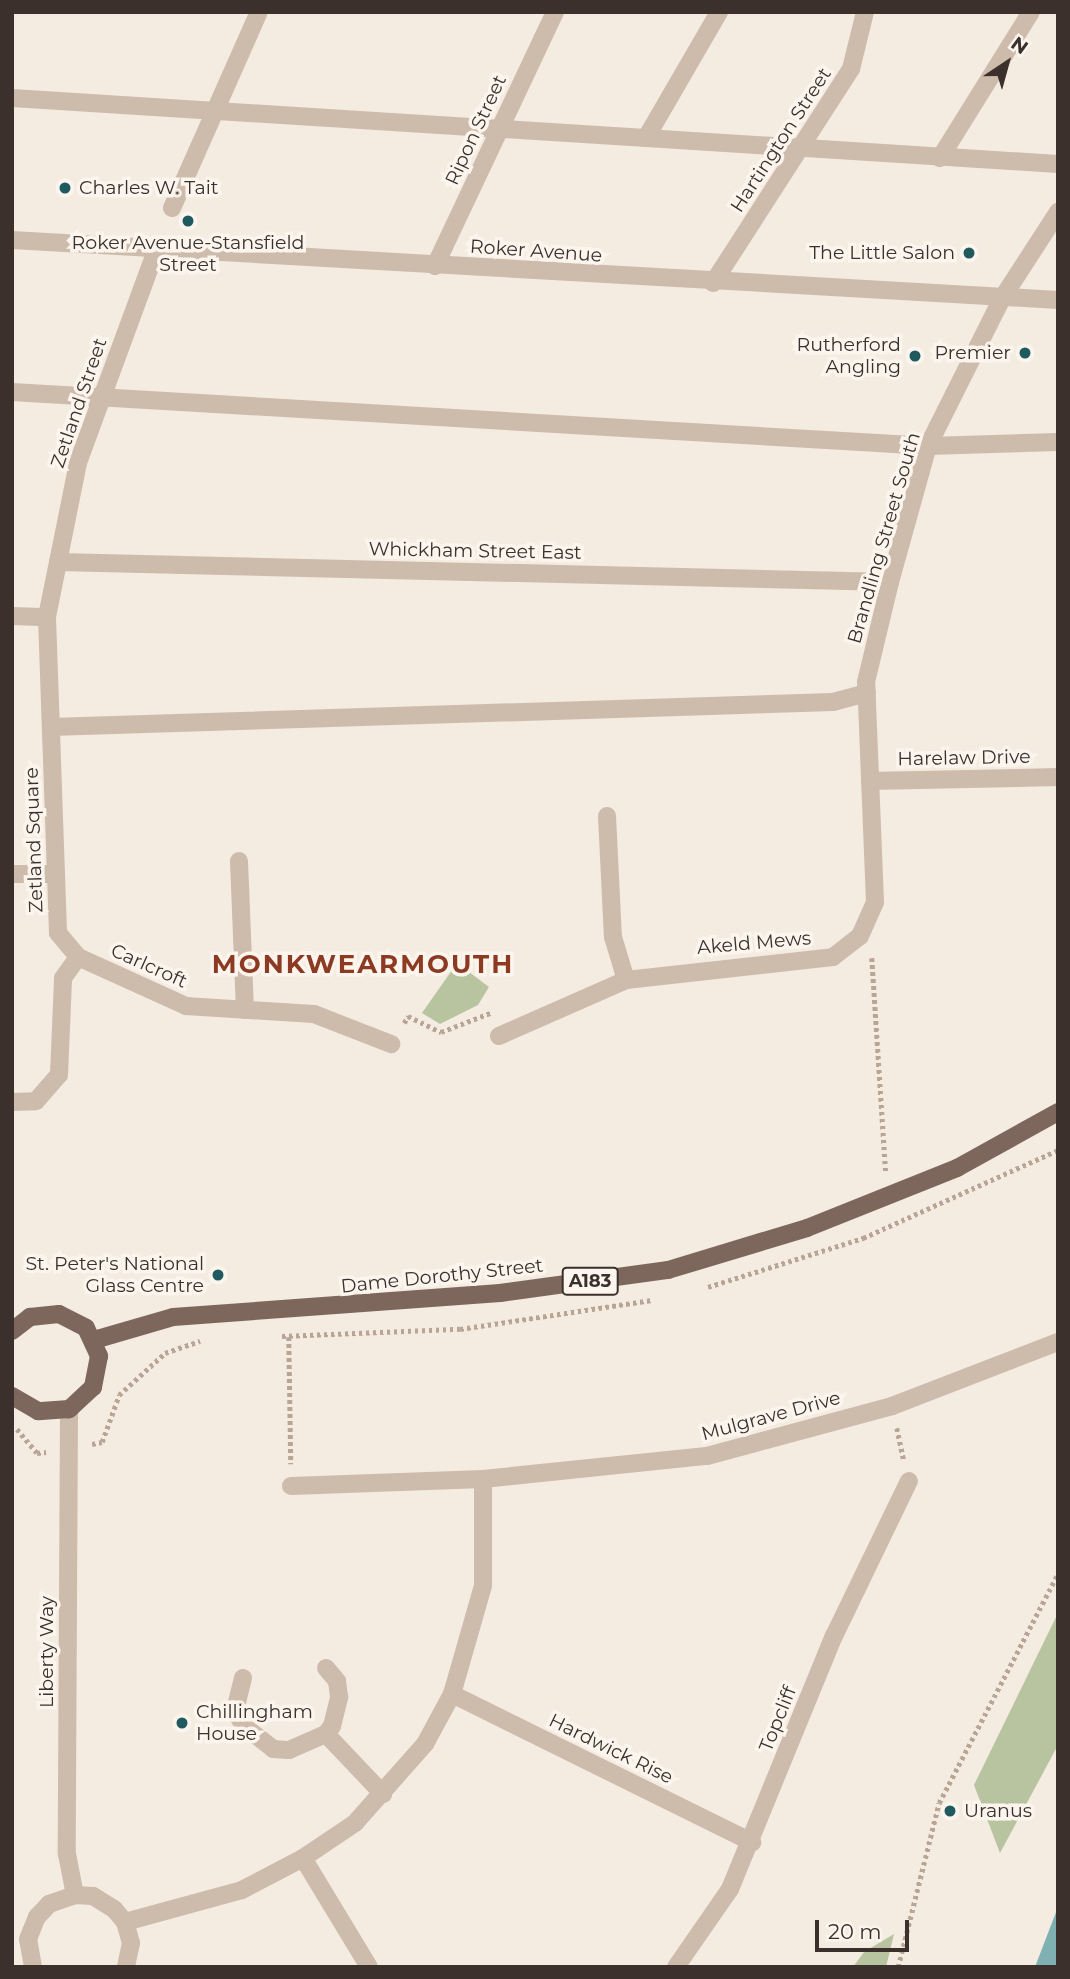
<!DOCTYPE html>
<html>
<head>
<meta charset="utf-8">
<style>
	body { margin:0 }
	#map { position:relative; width:1070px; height:1979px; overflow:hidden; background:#f4ebe1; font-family:Montserrat,sans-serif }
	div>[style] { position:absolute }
	.green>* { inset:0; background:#b8c4a0 }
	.water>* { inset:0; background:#7fb0b2 }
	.path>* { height:4.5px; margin-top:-2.25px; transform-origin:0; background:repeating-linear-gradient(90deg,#b9a596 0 3.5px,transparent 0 7px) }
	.minor>* { height:18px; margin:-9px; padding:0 9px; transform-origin:9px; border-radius:9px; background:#cdbbac }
	.major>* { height:18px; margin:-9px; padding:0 9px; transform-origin:9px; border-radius:9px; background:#7d675c }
	.dots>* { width:19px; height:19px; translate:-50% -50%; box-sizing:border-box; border:4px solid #fbf5ee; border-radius:50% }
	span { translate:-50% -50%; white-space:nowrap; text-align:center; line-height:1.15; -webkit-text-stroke:7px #fbf5ee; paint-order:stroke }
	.shield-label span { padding:2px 5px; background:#fbf5ee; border:2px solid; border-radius:5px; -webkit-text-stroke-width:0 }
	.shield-label { font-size:18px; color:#3b302b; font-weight:700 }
	.street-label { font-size:19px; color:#3b302b }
	.poi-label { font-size:19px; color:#3b302b }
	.left { translate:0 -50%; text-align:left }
	.right { translate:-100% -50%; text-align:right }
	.district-label { font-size:26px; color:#8c3b22; font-weight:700; letter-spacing:2px }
	.frame { position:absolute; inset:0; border:14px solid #3b302b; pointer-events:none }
	.north { position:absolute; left:972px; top:28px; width:70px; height:70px; -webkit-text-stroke:5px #fbf5ee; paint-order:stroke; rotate:36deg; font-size:19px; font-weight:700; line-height:28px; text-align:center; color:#3b302b }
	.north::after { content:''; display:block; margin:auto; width:24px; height:32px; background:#3b302b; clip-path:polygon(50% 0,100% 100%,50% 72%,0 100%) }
	.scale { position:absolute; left:815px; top:1920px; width:94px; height:32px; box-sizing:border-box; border:4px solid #3b302b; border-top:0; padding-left:9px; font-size:21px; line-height:24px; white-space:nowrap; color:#3b302b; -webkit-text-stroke:5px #fbf5ee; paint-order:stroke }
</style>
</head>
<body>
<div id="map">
	<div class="green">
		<i style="clip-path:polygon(457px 963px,489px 987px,478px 1005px,440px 1024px,422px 1013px)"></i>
		<i style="clip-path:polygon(1058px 1613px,1058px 1745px,1000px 1853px,974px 1785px)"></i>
		<i style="clip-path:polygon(894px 1934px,886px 1967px,853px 1967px,864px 1952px)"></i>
	</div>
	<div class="water">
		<i style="clip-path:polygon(1058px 1907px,1058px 1967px,1035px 1967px)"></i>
	</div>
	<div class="path">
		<i style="left:872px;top:958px;width:214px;rotate:86.3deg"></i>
		<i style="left:404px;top:1023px;width:8px;rotate:-60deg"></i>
		<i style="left:408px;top:1016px;width:37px;rotate:26deg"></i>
		<i style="left:441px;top:1032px;width:53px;rotate:-21.2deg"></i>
		<i style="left:708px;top:1287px;width:163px;rotate:-17.5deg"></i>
		<i style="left:863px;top:1238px;width:214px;rotate:-24.3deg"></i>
		<i style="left:282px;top:1336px;width:178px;rotate:-2.3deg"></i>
		<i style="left:460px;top:1329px;width:194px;rotate:-8.6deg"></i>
		<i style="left:289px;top:1337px;width:127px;rotate:89.1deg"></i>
		<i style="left:897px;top:1428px;width:33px;rotate:78deg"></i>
		<i style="left:17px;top:1429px;width:31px;rotate:50deg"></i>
		<i style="left:37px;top:1453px;width:9px;rotate:-6deg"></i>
		<i style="left:92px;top:1444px;width:10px;rotate:-11deg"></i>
		<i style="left:102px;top:1442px;width:50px;rotate:-70.1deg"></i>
		<i style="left:119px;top:1395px;width:62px;rotate:-42.4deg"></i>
		<i style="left:165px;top:1353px;width:37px;rotate:-19deg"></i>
		<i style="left:898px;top:1967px;width:169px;rotate:-76deg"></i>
		<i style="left:939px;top:1803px;width:259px;rotate:-62.6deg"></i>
	</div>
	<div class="minor">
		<i style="left:12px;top:98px;width:1048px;rotate:3.61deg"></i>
		<i style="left:646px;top:138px;width:146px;rotate:-59.9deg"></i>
		<i style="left:940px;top:158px;width:172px;rotate:-58.1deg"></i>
		<i style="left:172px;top:208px;width:214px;rotate:-66.1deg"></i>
		<i style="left:12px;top:240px;width:1048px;rotate:3.28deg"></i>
		<i style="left:157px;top:248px;width:229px;rotate:110.2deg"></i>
		<i style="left:78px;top:463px;width:157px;rotate:101.4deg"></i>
		<i style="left:47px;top:617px;width:316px;rotate:88deg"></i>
		<i style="left:58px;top:933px;width:31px;rotate:50deg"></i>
		<i style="left:78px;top:957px;width:119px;rotate:24.4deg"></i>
		<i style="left:186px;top:1006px;width:128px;rotate:3.6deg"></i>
		<i style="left:314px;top:1014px;width:83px;rotate:21.3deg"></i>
		<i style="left:435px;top:266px;width:281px;rotate:-64.7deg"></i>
		<i style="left:713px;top:283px;width:255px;rotate:-57.2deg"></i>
		<i style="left:851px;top:69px;width:59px;rotate:-76.2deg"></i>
		<i style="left:12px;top:392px;width:918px;rotate:3.37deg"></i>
		<i style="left:928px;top:446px;width:130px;rotate:-1.8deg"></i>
		<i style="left:58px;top:562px;width:832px;rotate:1.38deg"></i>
		<i style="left:12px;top:616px;width:35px;rotate:2deg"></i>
		<i style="left:51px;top:727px;width:782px;rotate:-1.83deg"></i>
		<i style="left:833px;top:702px;width:35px;rotate:-15deg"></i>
		<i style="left:870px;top:781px;width:188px;rotate:-1.2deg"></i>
		<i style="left:607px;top:816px;width:121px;rotate:87.2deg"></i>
		<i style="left:613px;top:937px;width:45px;rotate:73.2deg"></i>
		<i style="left:239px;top:861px;width:149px;rotate:87.7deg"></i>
		<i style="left:12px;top:874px;width:44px"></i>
		<i style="left:499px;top:1036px;width:139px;rotate:-23.8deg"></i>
		<i style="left:626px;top:980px;width:208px;rotate:-6.3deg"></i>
		<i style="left:833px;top:957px;width:34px;rotate:-38deg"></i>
		<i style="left:860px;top:936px;width:37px;rotate:-66deg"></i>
		<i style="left:875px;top:902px;width:220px;rotate:-92.3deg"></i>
		<i style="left:866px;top:682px;width:103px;rotate:-76.5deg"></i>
		<i style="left:890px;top:582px;width:141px;rotate:-74.4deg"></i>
		<i style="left:928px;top:446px;width:163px;rotate:-63.4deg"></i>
		<i style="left:1001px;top:300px;width:105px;rotate:-57.1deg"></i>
		<i style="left:12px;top:1102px;width:24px;rotate:-2deg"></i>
		<i style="left:36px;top:1101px;width:35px;rotate:-49deg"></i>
		<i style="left:59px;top:1075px;width:97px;rotate:-87.6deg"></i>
		<i style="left:63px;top:978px;width:26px;rotate:-54deg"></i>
		<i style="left:69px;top:1409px;width:445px;rotate:90.3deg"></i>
		<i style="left:67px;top:1854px;width:42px;rotate:79deg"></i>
		<i style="left:291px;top:1486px;width:192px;rotate:-2.1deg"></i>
		<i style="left:243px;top:1678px;width:34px;rotate:104deg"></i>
		<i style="left:235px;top:1711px;width:17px;rotate:59deg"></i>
		<i style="left:244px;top:1726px;width:37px;rotate:38deg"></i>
		<i style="left:273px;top:1749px;width:16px;rotate:4deg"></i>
		<i style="left:289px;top:1750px;width:40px;rotate:-23.4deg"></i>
		<i style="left:326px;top:1734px;width:10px;rotate:-53deg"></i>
		<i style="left:332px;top:1726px;width:30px;rotate:-76deg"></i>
		<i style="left:339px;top:1697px;width:16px;rotate:-97deg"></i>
		<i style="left:337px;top:1681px;width:17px;rotate:-130deg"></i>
		<i style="left:452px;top:1694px;width:335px;rotate:26.3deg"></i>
		<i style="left:326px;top:1734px;width:83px;rotate:46.5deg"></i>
		<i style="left:303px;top:1858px;width:127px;rotate:58.8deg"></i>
		<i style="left:125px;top:1922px;width:121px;rotate:-15.3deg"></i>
		<i style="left:242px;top:1890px;width:69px;rotate:-27.7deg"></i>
		<i style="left:303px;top:1858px;width:63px;rotate:-33.9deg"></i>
		<i style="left:355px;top:1823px;width:106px;rotate:-48.5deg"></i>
		<i style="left:425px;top:1744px;width:57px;rotate:-61.6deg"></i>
		<i style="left:452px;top:1694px;width:112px;rotate:-74deg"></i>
		<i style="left:483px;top:1586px;width:107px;rotate:-90deg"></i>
		<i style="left:483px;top:1479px;width:225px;rotate:-5.9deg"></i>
		<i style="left:707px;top:1456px;width:192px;rotate:-15.1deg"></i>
		<i style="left:892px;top:1406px;width:178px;rotate:-21.1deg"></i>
		<i style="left:33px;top:1967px;width:28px;rotate:-100deg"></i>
		<i style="left:28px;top:1939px;width:24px;rotate:-68deg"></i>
		<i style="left:37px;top:1917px;width:18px;rotate:-47deg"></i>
		<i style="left:49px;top:1904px;width:28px;rotate:-19deg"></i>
		<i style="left:75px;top:1895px;width:18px;rotate:3deg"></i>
		<i style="left:93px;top:1896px;width:25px;rotate:32deg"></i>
		<i style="left:114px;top:1909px;width:17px;rotate:50deg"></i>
		<i style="left:125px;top:1922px;width:22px;rotate:74deg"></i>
		<i style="left:131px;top:1943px;width:25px;rotate:102deg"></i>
		<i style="left:676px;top:1967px;width:95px;rotate:-55.3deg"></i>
		<i style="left:730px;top:1889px;width:274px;rotate:-67.7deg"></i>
		<i style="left:834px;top:1636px;width:172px;rotate:-64.2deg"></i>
	</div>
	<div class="major">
		<i style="left:12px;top:1331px;width:23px;rotate:-38deg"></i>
		<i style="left:30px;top:1317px;width:29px;rotate:-6deg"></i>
		<i style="left:59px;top:1314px;width:30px;rotate:27deg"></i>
		<i style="left:86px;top:1328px;width:31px;rotate:65deg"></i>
		<i style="left:99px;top:1356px;width:32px;rotate:101deg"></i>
		<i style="left:93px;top:1387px;width:33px;rotate:137deg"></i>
		<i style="left:69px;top:1409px;width:31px;rotate:176deg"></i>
		<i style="left:38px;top:1411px;width:30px;rotate:-150deg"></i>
		<i style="left:94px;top:1340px;width:82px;rotate:-16.2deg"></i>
		<i style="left:173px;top:1317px;width:328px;rotate:-4.2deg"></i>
		<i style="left:500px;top:1293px;width:170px;rotate:-7.8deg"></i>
		<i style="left:668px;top:1270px;width:145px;rotate:-16.8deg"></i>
		<i style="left:807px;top:1228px;width:162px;rotate:-21.8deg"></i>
		<i style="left:957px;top:1168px;width:115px;rotate:-29deg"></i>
	</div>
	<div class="dots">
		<i style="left:65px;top:188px;background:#1f5a5e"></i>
		<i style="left:188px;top:221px;background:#1f5a5e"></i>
		<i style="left:969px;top:253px;background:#1f5a5e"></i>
		<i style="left:1025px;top:353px;background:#1f5a5e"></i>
		<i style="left:915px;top:356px;background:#1f5a5e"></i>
		<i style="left:218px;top:1275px;background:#1f5a5e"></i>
		<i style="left:182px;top:1723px;background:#1f5a5e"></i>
		<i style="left:950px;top:1811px;background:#1f5a5e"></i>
	</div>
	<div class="shield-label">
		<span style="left:590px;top:1281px">A183</span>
	</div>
	<div class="street-label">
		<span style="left:476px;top:130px;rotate:-65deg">Ripon Street</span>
		<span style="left:781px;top:140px;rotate:-57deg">Hartington Street</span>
		<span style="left:536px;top:251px;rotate:4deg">Roker Avenue</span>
		<span style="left:79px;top:403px;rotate:-71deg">Zetland Street</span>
		<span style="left:884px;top:538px;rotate:-74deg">Brandling Street South</span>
		<span style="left:475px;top:551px;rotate:1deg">Whickham Street East</span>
		<span style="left:964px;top:758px;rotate:-1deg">Harelaw Drive</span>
		<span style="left:34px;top:840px;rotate:-92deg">Zetland Square</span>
		<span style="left:754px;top:943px;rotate:-5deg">Akeld Mews</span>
		<span style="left:149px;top:966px;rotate:24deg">Carlcroft</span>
		<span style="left:442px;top:1276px;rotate:-6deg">Dame Dorothy Street</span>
		<span style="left:771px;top:1416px;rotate:-15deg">Mulgrave Drive</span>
		<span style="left:47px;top:1652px;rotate:-90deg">Liberty Way</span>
		<span style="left:778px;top:1719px;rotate:-68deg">Topcliff</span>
		<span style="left:611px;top:1749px;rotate:26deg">Hardwick Rise</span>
	</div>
	<div class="poi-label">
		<span class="left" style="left:79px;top:188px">Charles W. Tait</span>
		<span style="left:188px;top:254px">Roker Avenue-Stansfield<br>Street</span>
		<span class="right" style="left:955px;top:253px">The Little Salon</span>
		<span class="right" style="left:901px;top:356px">Rutherford<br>Angling</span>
		<span class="right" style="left:1011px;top:353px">Premier</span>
		<span class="right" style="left:204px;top:1275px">St. Peter's National<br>Glass Centre</span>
		<span class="left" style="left:196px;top:1723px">Chillingham<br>House</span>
		<span class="left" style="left:964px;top:1811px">Uranus</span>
	</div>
	<div class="district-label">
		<span style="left:363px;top:965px">MONKWEARMOUTH</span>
	</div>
	<div class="frame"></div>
	<div class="north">N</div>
	<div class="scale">20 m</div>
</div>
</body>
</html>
